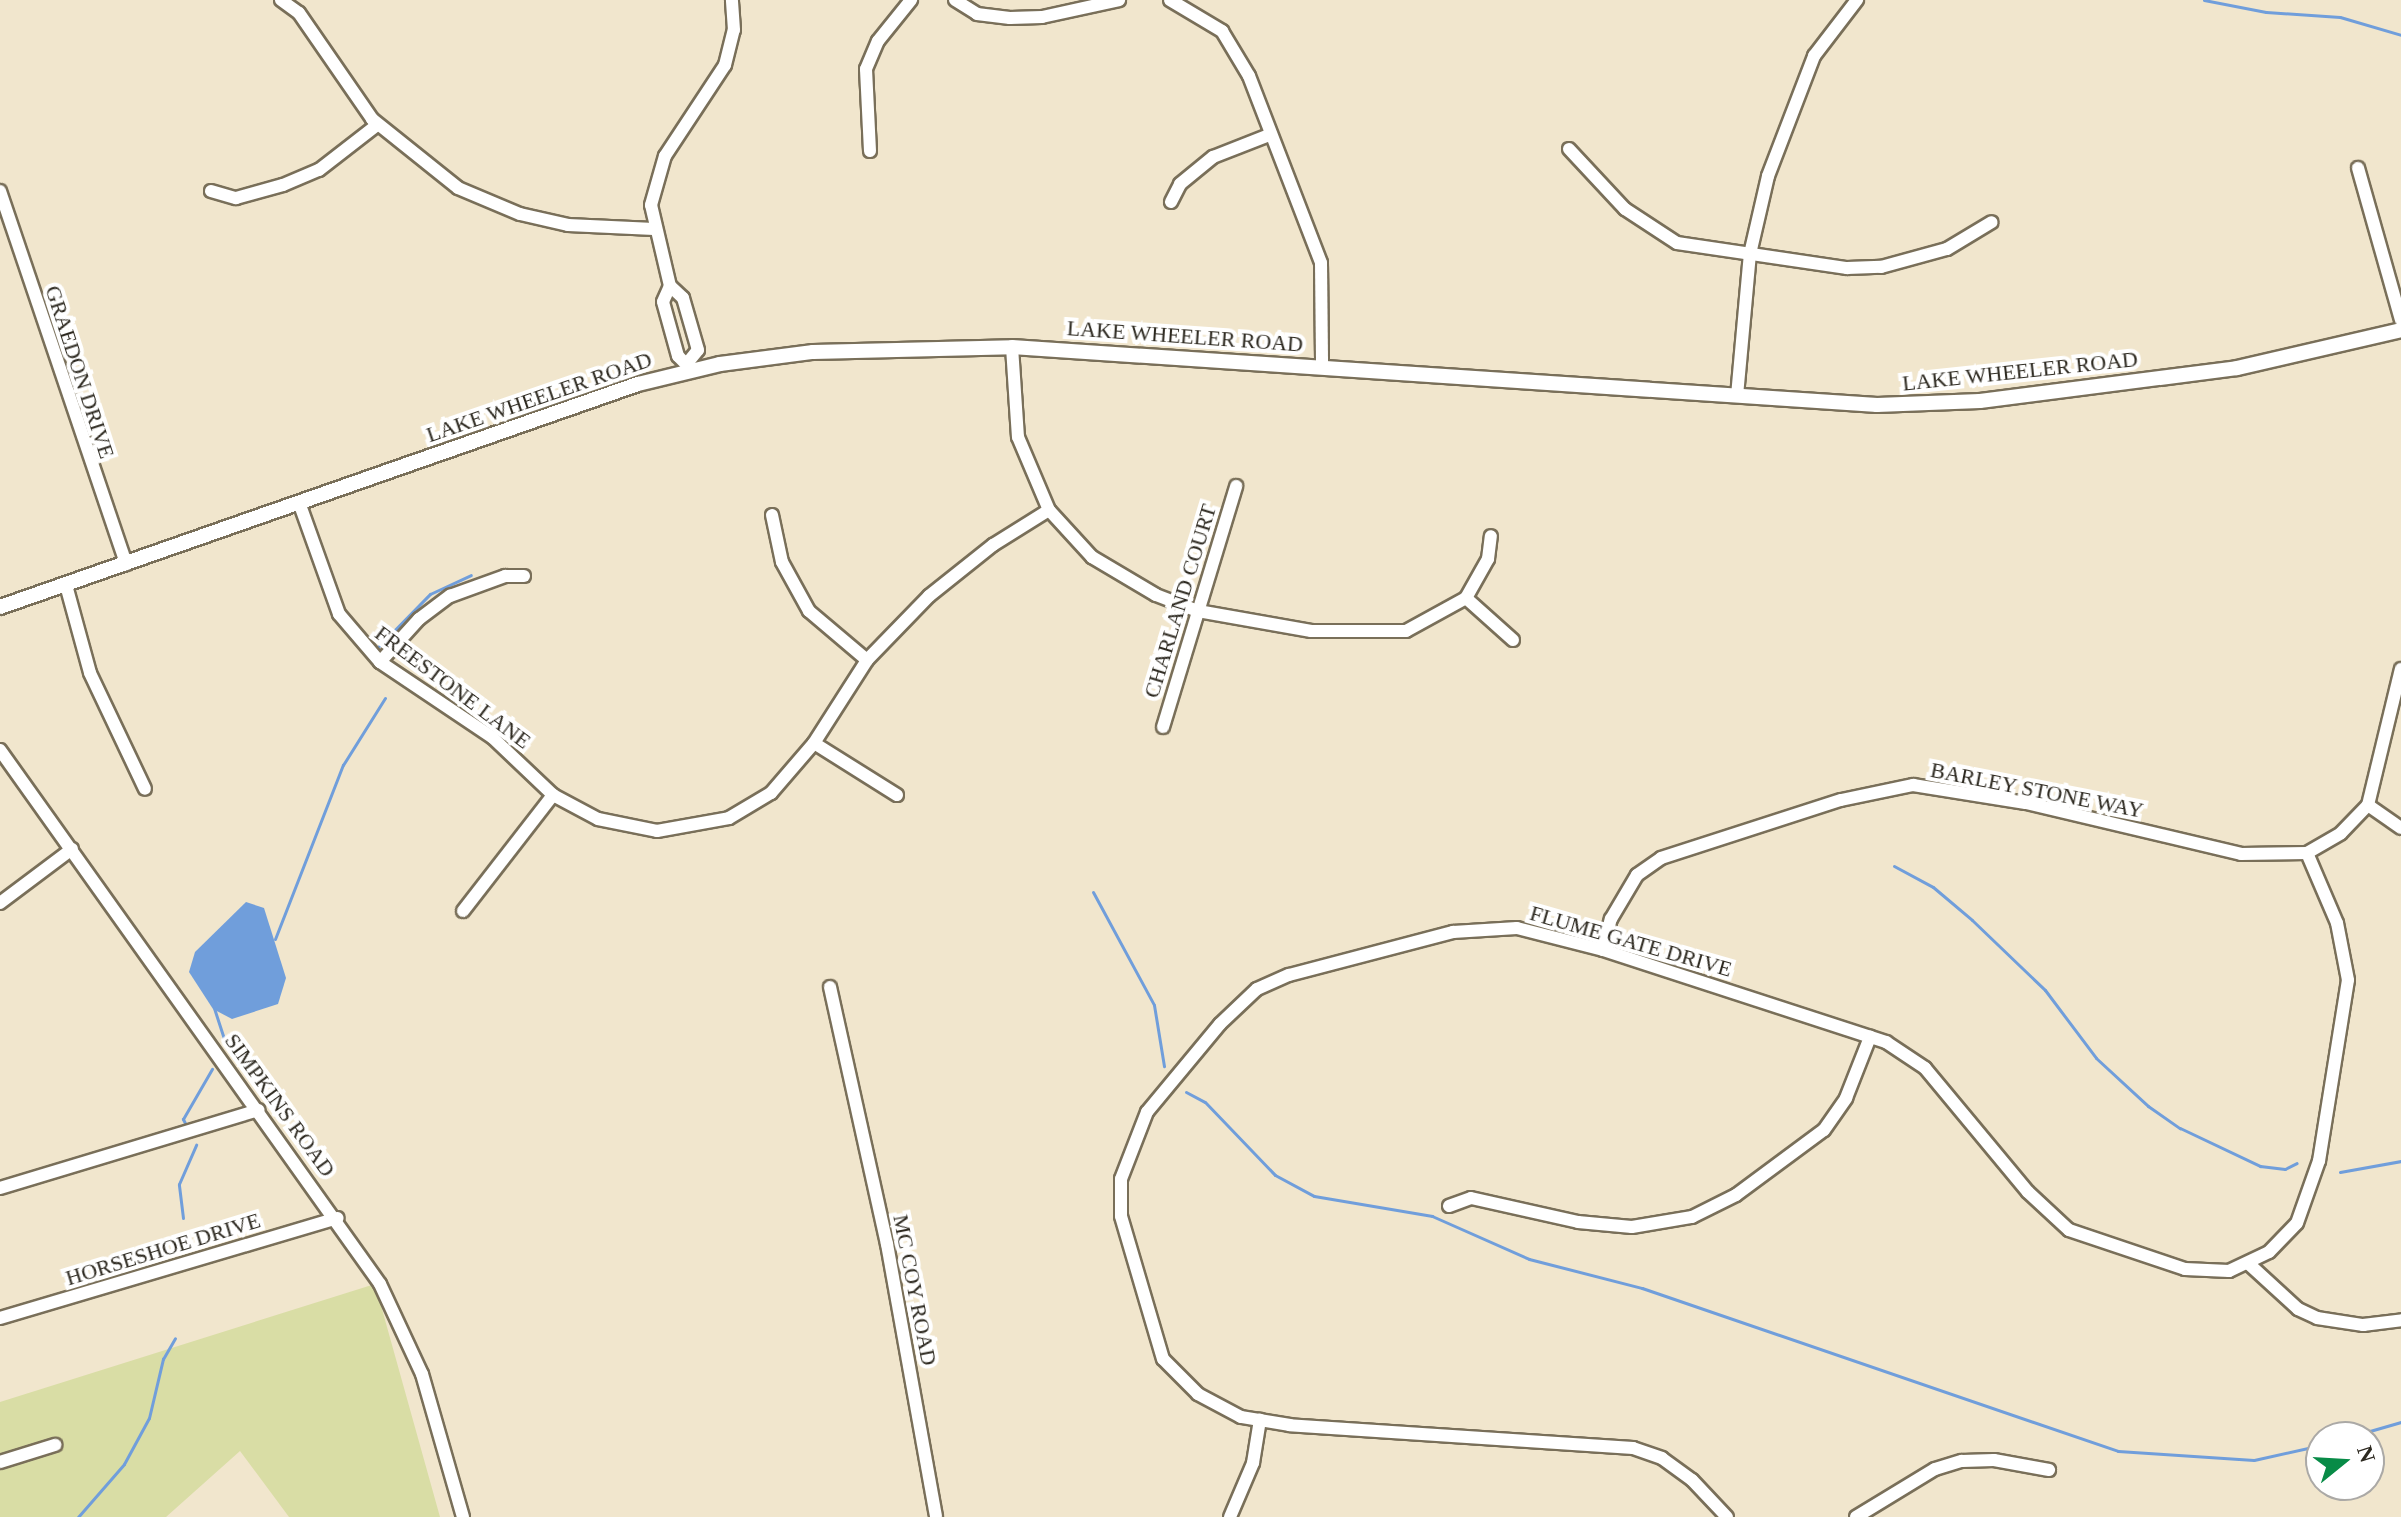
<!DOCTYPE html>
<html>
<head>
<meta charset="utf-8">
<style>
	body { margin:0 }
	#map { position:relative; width:2401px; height:1517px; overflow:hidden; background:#f1e6cd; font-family:"Times New Roman",serif }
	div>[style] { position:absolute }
	.green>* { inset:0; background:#d9dda5 }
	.water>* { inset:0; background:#709edb }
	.stream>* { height:3px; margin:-1.5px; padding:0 1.5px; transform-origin:1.5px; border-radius:1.5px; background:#709edb }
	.roads { filter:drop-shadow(2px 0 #796f59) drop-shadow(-2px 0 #796f59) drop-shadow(0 2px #796f59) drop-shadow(0 -2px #796f59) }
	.minor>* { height:12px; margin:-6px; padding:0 6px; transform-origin:6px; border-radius:6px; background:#fff }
	.tertiary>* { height:14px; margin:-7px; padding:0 7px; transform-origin:7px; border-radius:7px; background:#fff }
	span { translate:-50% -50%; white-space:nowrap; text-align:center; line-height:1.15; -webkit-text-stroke:8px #fff; paint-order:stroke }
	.street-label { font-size:22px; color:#2d2920 }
	.north { position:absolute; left:2305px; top:1421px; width:80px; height:80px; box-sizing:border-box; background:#fff; border:2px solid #aba9a6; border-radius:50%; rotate:72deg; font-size:22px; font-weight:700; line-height:32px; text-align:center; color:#2d2920 }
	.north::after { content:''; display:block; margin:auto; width:28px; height:36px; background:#088b47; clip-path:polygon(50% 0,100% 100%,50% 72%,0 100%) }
</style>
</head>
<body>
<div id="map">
	<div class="green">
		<i style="clip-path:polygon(375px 1284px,440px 1517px,289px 1517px,240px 1451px,166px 1517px,0 1517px,0 1402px)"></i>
	</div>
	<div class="water">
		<i style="clip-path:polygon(246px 902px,264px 908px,286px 978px,278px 1004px,232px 1019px,213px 1009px,189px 972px,195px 952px)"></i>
	</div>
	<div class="stream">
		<i style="left:2204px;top:0;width:63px;rotate:11deg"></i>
		<i style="left:2266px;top:12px;width:74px;rotate:3.9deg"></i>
		<i style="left:2340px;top:17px;width:64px;rotate:16.4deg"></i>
		<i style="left:379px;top:646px;width:73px;rotate:-45.6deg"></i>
		<i style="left:430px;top:594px;width:45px;rotate:-24.9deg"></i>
		<i style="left:1894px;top:866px;width:44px;rotate:28.3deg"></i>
		<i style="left:1933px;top:887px;width:51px;rotate:40.2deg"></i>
		<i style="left:1972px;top:920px;width:101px;rotate:43.8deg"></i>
		<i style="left:2045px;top:990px;width:85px;rotate:53.1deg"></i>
		<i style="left:2096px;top:1058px;width:71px;rotate:42.7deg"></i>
		<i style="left:2148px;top:1106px;width:39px;rotate:35deg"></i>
		<i style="left:2180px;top:1128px;width:89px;rotate:25.4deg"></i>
		<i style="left:2260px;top:1166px;width:25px;rotate:7deg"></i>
		<i style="left:2285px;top:1169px;width:13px;rotate:-27deg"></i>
		<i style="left:1093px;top:892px;width:128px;rotate:61.6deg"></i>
		<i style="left:1154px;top:1005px;width:62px;rotate:80.7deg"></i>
		<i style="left:275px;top:939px;width:187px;rotate:-68.7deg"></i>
		<i style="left:343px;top:765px;width:79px;rotate:-57.9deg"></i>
		<i style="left:214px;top:1008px;width:40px;rotate:72deg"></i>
		<i style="left:1186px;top:1092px;width:21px;rotate:28deg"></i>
		<i style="left:1205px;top:1102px;width:101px;rotate:46.2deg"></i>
		<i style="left:1275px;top:1175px;width:44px;rotate:28.3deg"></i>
		<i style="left:1314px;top:1196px;width:120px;rotate:9.6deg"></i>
		<i style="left:1432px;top:1216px;width:106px;rotate:23.9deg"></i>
		<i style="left:1529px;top:1259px;width:117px;rotate:14.4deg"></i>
		<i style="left:1642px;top:1288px;width:503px;rotate:18.9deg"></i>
		<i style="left:2118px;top:1451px;width:136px;rotate:3.8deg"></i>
		<i style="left:2254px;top:1460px;width:69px;rotate:-12.6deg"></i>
		<i style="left:186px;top:1125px;width:7px;rotate:-117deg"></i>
		<i style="left:183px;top:1119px;width:58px;rotate:-59.9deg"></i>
		<i style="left:2340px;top:1172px;width:62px;rotate:-10.2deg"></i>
		<i style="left:183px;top:1218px;width:34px;rotate:-97deg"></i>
		<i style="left:179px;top:1184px;width:43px;rotate:-66.4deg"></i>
		<i style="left:2349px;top:1437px;width:54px;rotate:-16.1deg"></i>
		<i style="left:78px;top:1517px;width:70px;rotate:-49deg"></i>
		<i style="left:124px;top:1464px;width:52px;rotate:-61.5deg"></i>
		<i style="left:149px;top:1418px;width:61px;rotate:-76.7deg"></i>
		<i style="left:163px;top:1359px;width:24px;rotate:-60deg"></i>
	</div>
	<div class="roads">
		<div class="minor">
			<i style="left:281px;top:0;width:22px;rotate:36deg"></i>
			<i style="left:299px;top:13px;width:129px;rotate:55.4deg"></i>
			<i style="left:372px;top:119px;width:110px;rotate:38.7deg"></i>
			<i style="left:458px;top:188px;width:67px;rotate:22.8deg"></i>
			<i style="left:520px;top:214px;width:49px;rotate:12.9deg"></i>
			<i style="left:568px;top:225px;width:86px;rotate:2.7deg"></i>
			<i style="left:955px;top:0;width:26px;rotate:32deg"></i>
			<i style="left:977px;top:14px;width:33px;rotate:7deg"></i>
			<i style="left:1010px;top:18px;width:32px;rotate:-2deg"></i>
			<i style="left:1042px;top:17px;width:79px;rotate:-12.4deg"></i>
			<i style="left:1170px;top:0;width:61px;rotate:30.8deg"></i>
			<i style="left:1222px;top:31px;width:52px;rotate:59deg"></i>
			<i style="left:1249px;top:76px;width:200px;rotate:68.9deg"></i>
			<i style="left:1321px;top:263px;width:104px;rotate:89.4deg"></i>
			<i style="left:1569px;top:149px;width:82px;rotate:47deg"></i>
			<i style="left:1625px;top:209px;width:62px;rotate:33.2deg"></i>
			<i style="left:1677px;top:243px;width:172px;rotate:8.4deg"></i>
			<i style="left:1847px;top:268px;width:34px;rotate:-2deg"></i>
			<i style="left:1881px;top:267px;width:68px;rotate:-15.3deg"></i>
			<i style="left:1947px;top:249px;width:52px;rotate:-31deg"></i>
			<i style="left:870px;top:151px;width:82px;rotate:-92.8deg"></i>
			<i style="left:866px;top:69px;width:30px;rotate:-67deg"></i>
			<i style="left:878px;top:41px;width:53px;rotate:-51.2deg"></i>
			<i style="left:2358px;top:168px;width:158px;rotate:74.2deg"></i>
			<i style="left:0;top:191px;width:394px;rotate:71.3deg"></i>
			<i style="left:211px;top:191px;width:26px;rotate:16deg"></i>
			<i style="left:236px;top:198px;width:49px;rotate:-15.5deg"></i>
			<i style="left:283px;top:185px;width:39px;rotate:-23deg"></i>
			<i style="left:319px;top:170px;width:73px;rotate:-37.8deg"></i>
			<i style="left:1171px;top:202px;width:20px;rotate:-63deg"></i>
			<i style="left:1180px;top:184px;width:43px;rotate:-39.3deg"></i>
			<i style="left:1213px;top:157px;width:60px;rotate:-21.4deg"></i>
			<i style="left:670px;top:286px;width:17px;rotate:114deg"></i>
			<i style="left:663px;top:302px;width:56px;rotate:74.5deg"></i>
			<i style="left:678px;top:356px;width:18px;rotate:45deg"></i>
			<i style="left:1012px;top:347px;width:90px;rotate:86.2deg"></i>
			<i style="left:1018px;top:437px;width:79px;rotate:67deg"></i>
			<i style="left:1049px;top:510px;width:64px;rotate:47.5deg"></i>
			<i style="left:1092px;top:557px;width:74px;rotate:30.7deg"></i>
			<i style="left:1156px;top:595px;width:45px;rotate:20.9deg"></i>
			<i style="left:1198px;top:611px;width:115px;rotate:10deg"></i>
			<i style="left:1311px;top:631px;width:95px"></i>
			<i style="left:1406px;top:631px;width:68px;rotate:-28.8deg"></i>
			<i style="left:1466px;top:598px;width:45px;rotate:-60.6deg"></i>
			<i style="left:1488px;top:559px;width:23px;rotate:-83deg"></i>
			<i style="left:689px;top:361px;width:14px;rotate:-51deg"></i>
			<i style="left:698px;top:350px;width:54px;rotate:-106.1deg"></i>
			<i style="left:683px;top:298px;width:18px;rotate:-137deg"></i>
			<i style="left:670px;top:286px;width:83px;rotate:-103.2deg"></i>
			<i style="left:651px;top:205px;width:51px;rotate:-74.1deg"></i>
			<i style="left:665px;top:156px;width:109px;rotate:-56.6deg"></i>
			<i style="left:725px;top:65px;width:36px;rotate:-76deg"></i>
			<i style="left:734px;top:30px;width:30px;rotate:-94deg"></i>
			<i style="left:1737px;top:396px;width:143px;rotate:-84.8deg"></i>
			<i style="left:1750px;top:254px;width:80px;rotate:-77deg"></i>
			<i style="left:1768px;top:176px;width:129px;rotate:-69deg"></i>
			<i style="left:1814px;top:56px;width:71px;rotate:-52.5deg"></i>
			<i style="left:300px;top:505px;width:116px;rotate:70.3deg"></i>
			<i style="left:339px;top:614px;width:63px;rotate:49.5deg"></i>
			<i style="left:380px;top:662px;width:136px;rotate:33.9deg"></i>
			<i style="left:493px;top:738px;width:83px;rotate:43.5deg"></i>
			<i style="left:553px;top:795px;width:51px;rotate:28.1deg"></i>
			<i style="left:598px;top:819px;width:60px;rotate:11.5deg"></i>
			<i style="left:657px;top:831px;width:73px;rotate:-10.2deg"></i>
			<i style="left:729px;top:818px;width:49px;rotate:-30.8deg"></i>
			<i style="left:771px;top:793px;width:66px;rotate:-49.3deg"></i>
			<i style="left:814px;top:743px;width:98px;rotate:-57.4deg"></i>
			<i style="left:867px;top:660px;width:89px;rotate:-45.9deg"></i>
			<i style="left:929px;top:596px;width:82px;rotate:-38.6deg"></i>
			<i style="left:993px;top:545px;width:66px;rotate:-32deg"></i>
			<i style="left:772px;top:515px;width:48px;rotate:78deg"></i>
			<i style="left:782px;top:562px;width:56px;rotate:61.1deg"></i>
			<i style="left:809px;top:611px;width:76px;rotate:40.2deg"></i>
			<i style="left:66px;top:585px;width:91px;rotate:74.7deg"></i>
			<i style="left:90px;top:673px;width:128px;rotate:64.6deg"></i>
			<i style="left:1466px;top:598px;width:63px;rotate:41.8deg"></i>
			<i style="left:380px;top:662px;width:58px;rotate:-47.8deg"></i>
			<i style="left:419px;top:619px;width:39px;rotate:-37deg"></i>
			<i style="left:450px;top:596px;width:59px;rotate:-20deg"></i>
			<i style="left:505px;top:576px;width:19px"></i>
			<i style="left:1163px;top:727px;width:252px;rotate:-73.1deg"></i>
			<i style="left:814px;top:743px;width:98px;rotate:32.1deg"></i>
			<i style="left:0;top:750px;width:655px;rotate:54.56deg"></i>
			<i style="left:380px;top:1284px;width:99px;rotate:65deg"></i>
			<i style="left:422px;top:1374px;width:149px;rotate:74deg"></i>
			<i style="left:2368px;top:805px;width:40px;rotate:34.9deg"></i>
			<i style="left:0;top:903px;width:90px;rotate:-36.9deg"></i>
			<i style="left:463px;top:911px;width:147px;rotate:-52.2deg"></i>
			<i style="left:1603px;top:950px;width:32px;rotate:-76deg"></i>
			<i style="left:1611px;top:919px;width:51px;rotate:-59.4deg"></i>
			<i style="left:1637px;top:875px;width:29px;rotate:-35deg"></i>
			<i style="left:1661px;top:858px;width:189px;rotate:-17.9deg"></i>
			<i style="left:1841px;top:800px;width:74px;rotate:-11.8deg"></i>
			<i style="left:1913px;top:785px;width:114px;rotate:9.1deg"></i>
			<i style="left:2026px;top:803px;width:221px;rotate:13.3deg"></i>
			<i style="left:2241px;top:854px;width:66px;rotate:-0.9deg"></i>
			<i style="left:2307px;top:853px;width:39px;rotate:-30deg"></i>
			<i style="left:2341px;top:833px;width:39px;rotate:-46deg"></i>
			<i style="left:2368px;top:805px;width:140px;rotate:-76.4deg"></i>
			<i style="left:830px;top:987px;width:263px;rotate:77.5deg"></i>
			<i style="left:887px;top:1244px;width:277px;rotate:79.8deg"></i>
			<i style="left:0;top:1188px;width:270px;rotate:-16.8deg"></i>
			<i style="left:1449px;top:1206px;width:23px;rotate:-20deg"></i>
			<i style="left:1471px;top:1198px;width:110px;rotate:12.6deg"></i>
			<i style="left:1578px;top:1222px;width:54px;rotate:5.3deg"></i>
			<i style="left:1632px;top:1227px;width:61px;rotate:-9.5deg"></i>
			<i style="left:1692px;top:1217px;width:49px;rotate:-26.6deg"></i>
			<i style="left:1736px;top:1195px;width:109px;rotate:-36.5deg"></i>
			<i style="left:1824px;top:1130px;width:39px;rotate:-55deg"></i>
			<i style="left:1846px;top:1098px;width:66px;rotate:-68.5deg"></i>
			<i style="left:2250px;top:1265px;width:65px;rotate:42.5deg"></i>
			<i style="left:2298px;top:1309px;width:21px;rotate:25deg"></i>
			<i style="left:2317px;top:1318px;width:47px;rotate:8.7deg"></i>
			<i style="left:2363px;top:1325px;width:38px;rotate:-7deg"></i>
			<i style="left:0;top:1318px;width:352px;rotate:-16.5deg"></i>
			<i style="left:0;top:1462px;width:58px;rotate:-17.2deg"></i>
			<i style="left:1230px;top:1517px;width:59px;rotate:-66.9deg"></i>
			<i style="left:1253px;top:1463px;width:44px;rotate:-80.8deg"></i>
			<i style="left:1727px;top:1517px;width:51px;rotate:-133.4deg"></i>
			<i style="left:1692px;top:1480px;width:37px;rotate:-144deg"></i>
			<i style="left:1662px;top:1458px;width:31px;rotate:-161deg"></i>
			<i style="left:1633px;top:1448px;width:344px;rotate:-176.2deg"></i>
			<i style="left:1290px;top:1425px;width:50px;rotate:-170.7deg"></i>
			<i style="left:1241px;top:1417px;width:49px;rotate:-151.9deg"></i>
			<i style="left:1198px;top:1394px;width:49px;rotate:-135deg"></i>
			<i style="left:1163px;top:1359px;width:149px;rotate:-106.4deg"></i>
			<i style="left:1121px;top:1216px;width:37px;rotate:-90deg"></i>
			<i style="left:1121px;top:1179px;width:72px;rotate:-68.8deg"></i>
			<i style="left:1147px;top:1112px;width:114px;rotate:-50.3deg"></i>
			<i style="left:1220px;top:1024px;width:51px;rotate:-43.4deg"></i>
			<i style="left:1257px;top:989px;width:35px;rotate:-24deg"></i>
			<i style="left:1289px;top:975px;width:170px;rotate:-14.7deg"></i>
			<i style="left:1453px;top:932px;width:64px;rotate:-3.6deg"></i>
			<i style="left:1517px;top:928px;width:89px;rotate:14.3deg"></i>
			<i style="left:1603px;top:950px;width:298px;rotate:18deg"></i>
			<i style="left:1886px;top:1042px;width:47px;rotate:33.7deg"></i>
			<i style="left:1925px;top:1068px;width:161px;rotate:50.3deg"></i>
			<i style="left:2028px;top:1192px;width:56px;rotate:42.8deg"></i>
			<i style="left:2069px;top:1230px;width:122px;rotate:18.6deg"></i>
			<i style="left:2185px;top:1269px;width:44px;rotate:2.6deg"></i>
			<i style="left:2229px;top:1271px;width:44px;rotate:-25.4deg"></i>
			<i style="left:2269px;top:1252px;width:40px;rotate:-46deg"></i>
			<i style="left:2297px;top:1223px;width:66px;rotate:-70.5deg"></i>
			<i style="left:2319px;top:1161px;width:183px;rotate:-80.9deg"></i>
			<i style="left:2348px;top:980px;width:58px;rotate:-100.9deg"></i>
			<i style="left:2337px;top:923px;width:76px;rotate:-113.2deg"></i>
			<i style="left:1856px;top:1517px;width:92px;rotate:-31.3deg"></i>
			<i style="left:1935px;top:1469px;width:28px;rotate:-17deg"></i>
			<i style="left:1962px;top:1461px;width:32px;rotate:-2deg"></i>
			<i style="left:1994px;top:1460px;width:56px;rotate:10.3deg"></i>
		</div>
		<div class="tertiary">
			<i style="left:0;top:607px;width:676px;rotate:-19.27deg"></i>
			<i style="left:638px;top:384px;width:84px;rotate:-13.7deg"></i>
			<i style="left:720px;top:364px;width:94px;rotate:-7.4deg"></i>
			<i style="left:813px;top:352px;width:199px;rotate:-1.4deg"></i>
			<i style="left:1012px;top:347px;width:867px;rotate:3.84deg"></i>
			<i style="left:1877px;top:405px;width:103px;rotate:-2.2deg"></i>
			<i style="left:1980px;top:401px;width:259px;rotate:-7.3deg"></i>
			<i style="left:2237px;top:368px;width:168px;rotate:-13deg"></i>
		</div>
	</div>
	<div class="street-label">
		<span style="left:1185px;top:336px;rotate:4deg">LAKE WHEELER ROAD</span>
		<span style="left:2020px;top:371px;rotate:-6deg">LAKE WHEELER ROAD</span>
		<span style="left:80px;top:372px;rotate:72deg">GRAEDON DRIVE</span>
		<span style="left:539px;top:397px;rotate:-19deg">LAKE WHEELER ROAD</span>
		<span style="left:1180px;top:601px;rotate:-73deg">CHARLAND COURT</span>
		<span style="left:453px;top:687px;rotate:37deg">FREESTONE LANE</span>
		<span style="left:2037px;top:790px;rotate:11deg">BARLEY STONE WAY</span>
		<span style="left:1631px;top:941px;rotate:16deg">FLUME GATE DRIVE</span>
		<span style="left:280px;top:1105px;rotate:54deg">SIMPKINS ROAD</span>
		<span style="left:163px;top:1249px;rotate:-17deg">HORSESHOE DRIVE</span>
		<span style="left:915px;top:1290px;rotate:79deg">MC COY ROAD</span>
	</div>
	<div class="north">N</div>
</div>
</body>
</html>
